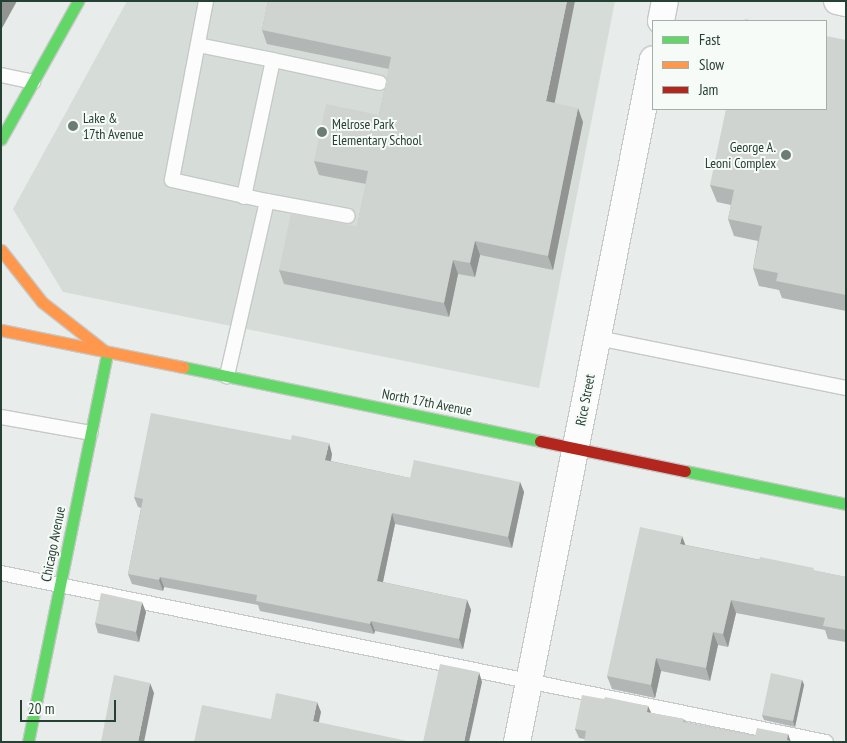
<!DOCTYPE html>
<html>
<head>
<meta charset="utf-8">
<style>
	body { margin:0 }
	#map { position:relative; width:847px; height:743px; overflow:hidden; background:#e8ecea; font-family:"PT Sans Narrow",sans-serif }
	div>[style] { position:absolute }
	.built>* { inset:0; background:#d6ddd9 }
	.roads { filter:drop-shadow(1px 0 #c5c9c7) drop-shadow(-1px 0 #c5c9c7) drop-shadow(0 1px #c5c9c7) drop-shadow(0 -1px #c5c9c7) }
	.lane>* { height:14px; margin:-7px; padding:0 7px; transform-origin:7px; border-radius:7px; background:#fcfcfc }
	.street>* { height:26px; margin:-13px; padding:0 13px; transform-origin:13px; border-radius:13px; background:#fcfcfc }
	.fast>* { height:11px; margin:-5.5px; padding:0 5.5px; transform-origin:5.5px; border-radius:5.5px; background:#63d668 }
	.slow>* { height:11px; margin:-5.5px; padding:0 5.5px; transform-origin:5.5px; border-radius:5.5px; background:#ff974d }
	.jam>* { height:11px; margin:-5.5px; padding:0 5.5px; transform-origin:5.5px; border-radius:5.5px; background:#b3261e }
	.wall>* { inset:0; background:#b2b6b4 }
	.shaded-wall>* { inset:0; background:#919492 }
	.building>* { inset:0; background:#cfd4d1 }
	.dots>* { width:14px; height:14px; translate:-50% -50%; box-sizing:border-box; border:2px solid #f7fbf8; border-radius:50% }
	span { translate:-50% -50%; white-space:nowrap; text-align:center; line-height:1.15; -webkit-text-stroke:4px #f7fbf8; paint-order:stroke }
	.poi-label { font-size:14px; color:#264033 }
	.left { translate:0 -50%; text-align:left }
	.right { translate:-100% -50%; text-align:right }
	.street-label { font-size:14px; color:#264033 }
	.frame { position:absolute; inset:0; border:2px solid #264033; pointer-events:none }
	.legend { position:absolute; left:652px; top:20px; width:175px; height:90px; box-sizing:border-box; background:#f7fbf8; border:1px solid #a3b0a9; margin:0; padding:6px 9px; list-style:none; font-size:15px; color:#264033 }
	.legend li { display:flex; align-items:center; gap:10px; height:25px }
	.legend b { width:25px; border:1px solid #a3b0a9 }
	.scale { position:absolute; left:20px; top:700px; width:96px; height:22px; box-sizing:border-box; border:2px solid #264033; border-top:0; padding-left:6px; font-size:15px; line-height:18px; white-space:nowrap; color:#264033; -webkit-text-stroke:4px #f7fbf8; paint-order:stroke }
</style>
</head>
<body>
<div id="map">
	<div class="built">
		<i style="clip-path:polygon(127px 1px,615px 1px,539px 388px,63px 292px,13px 209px)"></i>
	</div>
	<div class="roads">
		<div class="lane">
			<i style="left:206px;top:1px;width:182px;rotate:100.8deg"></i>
			<i style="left:172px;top:180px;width:97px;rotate:12.5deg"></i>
			<i style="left:267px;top:201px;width:180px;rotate:102.9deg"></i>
			<i style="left:198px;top:45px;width:76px;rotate:11.3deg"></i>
			<i style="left:273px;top:60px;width:140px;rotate:102deg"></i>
			<i style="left:273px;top:60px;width:109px;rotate:12.1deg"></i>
			<i style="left:1px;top:75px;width:33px;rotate:12deg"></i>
			<i style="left:267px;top:201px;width:82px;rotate:10.5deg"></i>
			<i style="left:598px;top:338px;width:253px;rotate:11.4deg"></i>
			<i style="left:1px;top:417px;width:91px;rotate:10.1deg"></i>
			<i style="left:1px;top:573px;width:842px;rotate:11.58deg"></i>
		</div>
		<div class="street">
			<i style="left:837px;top:1px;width:9px;rotate:13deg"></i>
			<i style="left:661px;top:21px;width:20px;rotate:-79deg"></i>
			<i style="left:517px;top:742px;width:696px;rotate:-78.74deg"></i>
		</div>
		<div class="fast">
			<i style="left:1px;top:139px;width:158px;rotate:-60.8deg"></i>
			<i style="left:183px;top:367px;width:365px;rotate:11.7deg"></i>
			<i style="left:685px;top:471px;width:164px;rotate:11.6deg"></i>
			<i style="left:28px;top:742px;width:397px;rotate:-78.5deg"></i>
		</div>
		<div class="slow">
			<i style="left:1px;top:250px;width:66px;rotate:51.7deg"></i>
			<i style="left:42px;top:302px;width:76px;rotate:38.1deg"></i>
			<i style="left:1px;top:330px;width:186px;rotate:11.5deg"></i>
		</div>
		<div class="jam">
			<i style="left:540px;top:441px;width:148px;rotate:11.7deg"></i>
		</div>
	</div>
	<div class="wall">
		<i style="clip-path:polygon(268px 1px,554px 103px,583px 122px,553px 270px,480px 255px,475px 277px,458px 274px,449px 317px,284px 284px,279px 270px,357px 226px,366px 184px,319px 175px,314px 161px,379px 115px,389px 69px,267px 44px,262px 30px)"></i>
		<i style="clip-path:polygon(846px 40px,846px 311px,782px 298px,779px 290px,759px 286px,753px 268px,758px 241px,734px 236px,728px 219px,731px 205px,717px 202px,710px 185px)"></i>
		<i style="clip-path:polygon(332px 454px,331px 461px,410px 478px,520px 482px,524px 492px,512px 548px,395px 524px,383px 582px,467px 600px,471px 610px,463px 649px,375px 631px,374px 634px,260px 611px,258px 605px,164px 587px,163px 591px,132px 584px,128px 574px,141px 508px,138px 507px,134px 497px)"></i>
		<i style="clip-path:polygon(686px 545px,846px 577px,846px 642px,828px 639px,825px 630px,736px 613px,728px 647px,718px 645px,710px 681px,661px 671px,655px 698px,612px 689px,607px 676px)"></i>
		<i style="clip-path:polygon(146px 612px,139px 642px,98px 633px,95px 623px)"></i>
		<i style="clip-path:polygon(802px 680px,804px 685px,795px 727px,764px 720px,762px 715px)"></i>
		<i style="clip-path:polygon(604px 699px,648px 706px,651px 713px,684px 719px,685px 722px,755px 736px,788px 734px,790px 741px,584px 739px,579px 738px,575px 729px)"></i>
	</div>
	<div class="shaded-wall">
		<i style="clip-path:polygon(1px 1px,17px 1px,1px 30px)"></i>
		<i style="clip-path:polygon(567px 1px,575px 1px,552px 116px,546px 101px)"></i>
		<i style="clip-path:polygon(578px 108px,583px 122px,553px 270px,548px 256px)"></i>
		<i style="clip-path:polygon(475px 241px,480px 255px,475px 277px,470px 263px)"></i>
		<i style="clip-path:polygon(453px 260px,458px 274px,449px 317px,444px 303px)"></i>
		<i style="clip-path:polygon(329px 443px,332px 454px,329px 470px,325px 460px)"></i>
		<i style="clip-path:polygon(520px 482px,524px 492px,512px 548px,508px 537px)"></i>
		<i style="clip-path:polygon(392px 513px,395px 524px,381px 591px,377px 581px)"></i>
		<i style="clip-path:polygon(682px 536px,687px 549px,680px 544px)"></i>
		<i style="clip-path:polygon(160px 577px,164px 587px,163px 591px,159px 580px)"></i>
		<i style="clip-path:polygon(467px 600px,471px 610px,463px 649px,459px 639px)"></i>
		<i style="clip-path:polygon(731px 600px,736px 613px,728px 647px,723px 634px)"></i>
		<i style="clip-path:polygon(142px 602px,146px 612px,139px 642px,136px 632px)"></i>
		<i style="clip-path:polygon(371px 621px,375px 631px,374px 634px,370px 624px)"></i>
		<i style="clip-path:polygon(713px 632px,718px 645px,710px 681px,706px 668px)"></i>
		<i style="clip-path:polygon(656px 658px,661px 671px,655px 698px,651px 685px)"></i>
		<i style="clip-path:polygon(479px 672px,482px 682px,469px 742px,464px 742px)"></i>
		<i style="clip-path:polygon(802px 680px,804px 685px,795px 727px,793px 721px)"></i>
		<i style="clip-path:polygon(150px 683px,154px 693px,144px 742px,138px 742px)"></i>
		<i style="clip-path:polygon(317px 702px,321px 712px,317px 731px,313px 721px)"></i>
		<i style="clip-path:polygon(648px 706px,652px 715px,647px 712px)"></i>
		<i style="clip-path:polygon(788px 734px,791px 742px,787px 740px)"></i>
	</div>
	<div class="building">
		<i style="clip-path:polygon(268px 1px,567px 1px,546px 101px,578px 108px,548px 256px,475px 241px,470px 263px,453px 260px,444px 303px,279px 270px,291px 213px,357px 226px,368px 171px,314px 161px,326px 104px,379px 115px,391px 57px,262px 30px)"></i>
		<i style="clip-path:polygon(745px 19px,754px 21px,745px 21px)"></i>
		<i style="clip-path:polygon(826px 36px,846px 40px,846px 295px,776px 281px,778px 273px,753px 268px,762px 226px,728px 219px,734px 190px,710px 185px,726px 109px,826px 109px)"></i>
		<i style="clip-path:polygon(151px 413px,291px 440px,292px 435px,329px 443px,325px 460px,410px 478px,414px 460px,520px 482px,508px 537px,392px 513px,377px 581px,467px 600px,459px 639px,371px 621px,370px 624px,256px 601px,257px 595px,160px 577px,159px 580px,128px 574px,143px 499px,134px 497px)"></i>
		<i style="clip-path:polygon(640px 527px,682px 536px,680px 544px,759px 560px,760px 557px,814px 568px,813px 570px,846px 577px,846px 630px,823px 626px,825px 618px,731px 600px,723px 634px,713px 632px,706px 668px,656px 658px,651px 685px,607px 676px)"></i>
		<i style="clip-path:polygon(101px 593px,142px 602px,136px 632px,95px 623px)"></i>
		<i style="clip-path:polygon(440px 664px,479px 672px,464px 742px,423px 742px)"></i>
		<i style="clip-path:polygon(771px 673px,802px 680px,793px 721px,762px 715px)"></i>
		<i style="clip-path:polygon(114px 675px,150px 683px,138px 742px,101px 742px)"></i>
		<i style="clip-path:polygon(276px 693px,317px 702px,313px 721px,412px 742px,194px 742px,202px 705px,271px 719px)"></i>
		<i style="clip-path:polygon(582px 695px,604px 699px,605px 697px,648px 706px,647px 712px,684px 719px,683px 722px,755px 736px,757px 728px,788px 734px,787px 740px,794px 742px,584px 742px,586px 731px,575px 729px)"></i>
	</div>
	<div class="dots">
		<i style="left:73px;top:126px;background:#6a7c73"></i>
		<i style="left:322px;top:132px;background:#6a7c73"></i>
		<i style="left:786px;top:155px;background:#6a7c73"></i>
	</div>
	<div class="poi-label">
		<span class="left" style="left:83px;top:126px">Lake &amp;<br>17th Avenue</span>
		<span class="left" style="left:332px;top:132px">Melrose Park<br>Elementary School</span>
		<span class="right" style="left:776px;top:155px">George A.<br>Leoni Complex</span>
	</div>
	<div class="street-label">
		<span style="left:585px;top:400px;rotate:-79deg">Rice Street</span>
		<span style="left:427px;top:402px;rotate:11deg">North 17th Avenue</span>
		<span style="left:53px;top:544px;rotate:-79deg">Chicago Avenue</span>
	</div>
	<div class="frame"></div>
	<ul class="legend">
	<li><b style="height:6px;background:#63d668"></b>Fast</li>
	<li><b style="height:6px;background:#ff974d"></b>Slow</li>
	<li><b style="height:6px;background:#b3261e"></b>Jam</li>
	</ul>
	<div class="scale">20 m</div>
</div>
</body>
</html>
